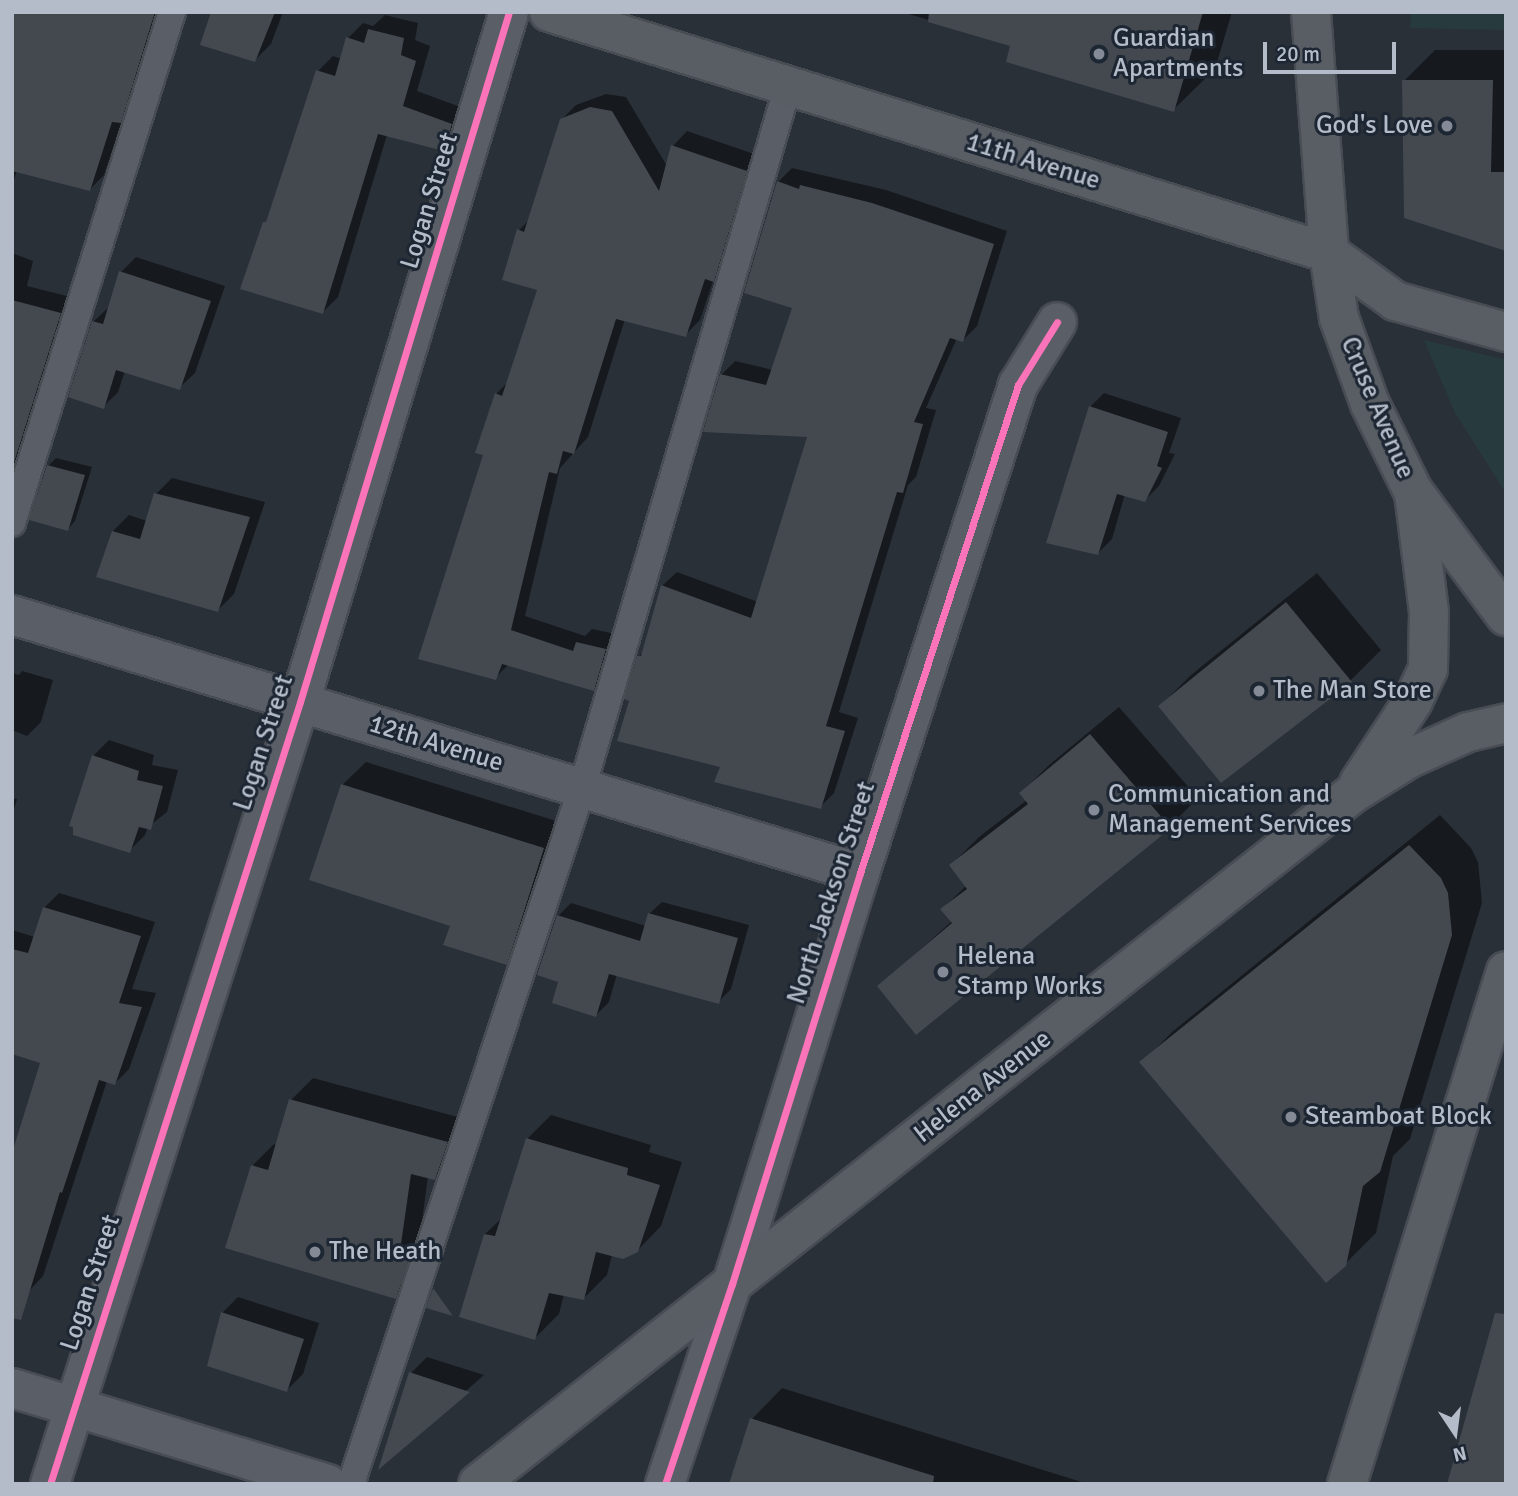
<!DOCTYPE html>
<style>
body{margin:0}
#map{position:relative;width:1518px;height:1496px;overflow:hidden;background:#2a3038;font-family:Signika,sans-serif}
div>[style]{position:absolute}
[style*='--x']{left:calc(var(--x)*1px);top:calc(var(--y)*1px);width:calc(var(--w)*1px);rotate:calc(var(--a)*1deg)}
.green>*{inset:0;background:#273a3e}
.shadow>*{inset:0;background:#0007}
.building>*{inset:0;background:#444950}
.roads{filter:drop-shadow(2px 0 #484c53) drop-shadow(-2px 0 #484c53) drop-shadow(0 2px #484c53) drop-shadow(0 -2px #484c53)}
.lane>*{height:26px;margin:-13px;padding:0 13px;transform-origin:13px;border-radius:13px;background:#5a5e66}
.street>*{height:38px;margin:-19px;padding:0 19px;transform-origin:19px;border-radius:19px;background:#5a5e66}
.secondary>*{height:38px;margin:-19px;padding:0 19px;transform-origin:19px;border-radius:19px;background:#595d64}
.cycleway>*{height:7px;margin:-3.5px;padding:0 3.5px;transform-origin:3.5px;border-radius:3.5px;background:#fb73b8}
.dots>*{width:19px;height:19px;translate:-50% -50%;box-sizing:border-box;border:4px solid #1d2633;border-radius:50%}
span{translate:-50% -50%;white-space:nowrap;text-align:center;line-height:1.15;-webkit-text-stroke:6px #1d2633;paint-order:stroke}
.poi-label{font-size:26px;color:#b4bcc9}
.left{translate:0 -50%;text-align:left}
.right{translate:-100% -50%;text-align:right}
.street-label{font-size:26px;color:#b4bcc9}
.frame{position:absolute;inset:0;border:14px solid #b4bcc9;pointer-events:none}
.north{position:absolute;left:1420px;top:1398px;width:70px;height:70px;-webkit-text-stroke:5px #1d2633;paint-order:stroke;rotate:167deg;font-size:19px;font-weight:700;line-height:28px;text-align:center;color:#b4bcc9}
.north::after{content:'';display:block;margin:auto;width:24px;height:32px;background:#b4bcc9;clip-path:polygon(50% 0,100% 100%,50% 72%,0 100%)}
.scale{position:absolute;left:1263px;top:42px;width:133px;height:32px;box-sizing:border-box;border:4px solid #b4bcc9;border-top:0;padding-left:9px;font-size:21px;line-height:24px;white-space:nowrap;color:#b4bcc9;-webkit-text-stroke:5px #1d2633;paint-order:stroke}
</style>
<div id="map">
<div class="green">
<div style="clip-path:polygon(1411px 12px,1506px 12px,1506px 30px,1410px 28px)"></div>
<div style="clip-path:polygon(1424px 340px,1506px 360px,1506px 493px,1455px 413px)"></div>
</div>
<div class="shadow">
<div style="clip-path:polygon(12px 12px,164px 12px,135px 107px,122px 120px,104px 175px,90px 189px,17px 170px,12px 186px)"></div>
<div style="clip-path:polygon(213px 12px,283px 12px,271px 44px,255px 60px)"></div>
<div style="clip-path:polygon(902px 12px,1232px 12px,1215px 69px,1173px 110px,1012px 45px)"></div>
<div style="clip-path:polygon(385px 15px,418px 23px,415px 40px,430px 46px,417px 91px,466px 109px,459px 134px,443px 149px,387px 135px,338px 297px,323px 312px,265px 223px,270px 218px,318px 71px,333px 56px,342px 59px,348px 38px,363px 23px,373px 26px)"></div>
<div style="clip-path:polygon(1435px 50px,1506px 50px,1506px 249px,1404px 81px)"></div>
<div style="clip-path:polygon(606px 94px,626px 97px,667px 166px,673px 146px,687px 131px,760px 156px,728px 266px,713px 281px,700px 320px,685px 335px,625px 319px,588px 437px,560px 468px,525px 616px,585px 636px,592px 629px,620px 635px,608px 674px,594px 689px,509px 664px,495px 678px,485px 454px,496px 394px,508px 382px,539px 289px,519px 230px,530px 219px,561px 120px,576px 105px)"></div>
<div style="clip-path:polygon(792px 168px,886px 190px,1007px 231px,977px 326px,963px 340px,957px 338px,926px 408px,936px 410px,916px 477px,908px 485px,839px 712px,858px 718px,834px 793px,820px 807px,722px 766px,631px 699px,639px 657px,644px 651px,663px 585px,677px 572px,758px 602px,809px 436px,721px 375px,735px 361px,773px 370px,795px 306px,778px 182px)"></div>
<div style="clip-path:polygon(12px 253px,33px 261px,27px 286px,75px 298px,12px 495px)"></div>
<div style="clip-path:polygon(136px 257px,225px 286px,195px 373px,179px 388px,125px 371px,118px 392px,103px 407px,93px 322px,109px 307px,121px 272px)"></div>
<div style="clip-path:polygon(1104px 393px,1181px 418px,1169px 453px,1175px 454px,1159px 486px,1145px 500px,1125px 494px,1112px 539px,1098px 553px,1090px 407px)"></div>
<div style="clip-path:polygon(56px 458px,92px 467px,75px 521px,68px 529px,48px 466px)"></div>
<div style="clip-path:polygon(172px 478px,265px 502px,234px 594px,218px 610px,113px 531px,129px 515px,147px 521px,156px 494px)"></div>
<div style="clip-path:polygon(1317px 573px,1381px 650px,1350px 681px,1160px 706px,1191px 675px)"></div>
<div style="clip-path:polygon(22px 671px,53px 680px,41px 722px,27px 736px,12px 730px,12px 673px,19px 675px)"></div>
<div style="clip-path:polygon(1119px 707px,1198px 798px,1170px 826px,879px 987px,952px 921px,942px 909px,966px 886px,951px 865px,979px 837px,1027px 800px,1021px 793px,1049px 765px)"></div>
<div style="clip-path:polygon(109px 740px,154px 755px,152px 765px,178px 770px,167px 812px,148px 827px,145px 835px,129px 851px,93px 756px)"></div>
<div style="clip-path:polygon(366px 762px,566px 824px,530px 939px,506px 963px,452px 925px,342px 785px)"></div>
<div style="clip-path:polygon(12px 798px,17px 799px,12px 816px)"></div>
<div style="clip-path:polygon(1440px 815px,1471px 848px,1478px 862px,1482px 903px,1410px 1139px,1393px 1156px,1376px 1233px,1345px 1264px,1142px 1063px,1172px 1032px)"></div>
<div style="clip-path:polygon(59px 893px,155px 922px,132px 989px,156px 993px,129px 1069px,115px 1083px,107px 1081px,43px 1276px,29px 1291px,42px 1061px,12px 1052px,12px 930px,35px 937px,44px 908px)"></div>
<div style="clip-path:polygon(662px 902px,749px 925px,731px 989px,718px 1002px,617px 974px,609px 1002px,596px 1015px,560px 981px,558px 916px,571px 903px,646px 926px,649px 914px)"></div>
<div style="clip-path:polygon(313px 1078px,469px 1120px,457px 1156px,435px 1178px,428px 1176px,422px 1221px,431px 1234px,417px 1275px,395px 1297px,252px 1166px,274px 1144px,277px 1145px,291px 1100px)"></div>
<div style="clip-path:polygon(551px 1115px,651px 1145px,649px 1152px,682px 1162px,661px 1226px,637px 1251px,612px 1255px,607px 1275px,583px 1299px,564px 1294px,559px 1314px,535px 1338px,485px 1234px,502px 1218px,527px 1139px)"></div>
<div style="clip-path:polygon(238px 1297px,319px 1323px,303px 1374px,287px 1390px,222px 1313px)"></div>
<div style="clip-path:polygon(427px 1357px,484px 1375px,382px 1465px,411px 1373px)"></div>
<div style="clip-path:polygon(782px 1388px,1088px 1484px,731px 1484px,752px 1419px)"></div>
</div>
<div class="building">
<div style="clip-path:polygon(12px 12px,155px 12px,121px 123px,112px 122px,90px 191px,12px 171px)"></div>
<div style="clip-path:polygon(211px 12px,275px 12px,255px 62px,200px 45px)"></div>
<div style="clip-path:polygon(929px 12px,1203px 12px,1174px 112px,1006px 62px,1010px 46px,928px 22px)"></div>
<div style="clip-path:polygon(368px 29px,404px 38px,401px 55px,416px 61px,403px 106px,452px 124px,444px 151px,378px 134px,323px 314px,240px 289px,263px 222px,266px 222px,316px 70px,335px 76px,346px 37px,364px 43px)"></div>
<div style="clip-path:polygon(1402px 80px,1493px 80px,1491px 172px,1506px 172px,1506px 251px,1404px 218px)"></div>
<div style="clip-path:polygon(590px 107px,612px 111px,659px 191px,671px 145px,747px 171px,714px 282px,705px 279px,686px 337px,616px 319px,574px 454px,563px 451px,557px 474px,549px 472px,511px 630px,573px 651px,576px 642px,606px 649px,594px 691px,502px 664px,496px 680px,418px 659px,483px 455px,475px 453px,495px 393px,502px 396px,537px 290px,502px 280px,517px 229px,524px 232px,560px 119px)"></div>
<div style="clip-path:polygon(777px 181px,799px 189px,800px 185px,872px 203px,994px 244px,963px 342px,950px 338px,914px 422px,923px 424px,903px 493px,897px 492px,826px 726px,845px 731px,821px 809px,714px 782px,720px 767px,617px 741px,629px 701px,624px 699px,637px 656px,641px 656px,661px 585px,751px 618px,807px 437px,703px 432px,720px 374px,766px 385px,792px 308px,744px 293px)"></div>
<div style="clip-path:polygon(119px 271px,211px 301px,180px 390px,116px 370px,104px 409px,68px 397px,92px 321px,103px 324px)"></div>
<div style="clip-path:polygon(12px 300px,61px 313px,12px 469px)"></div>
<div style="clip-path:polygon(1089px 406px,1168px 432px,1157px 466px,1162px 468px,1145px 502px,1117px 494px,1098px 555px,1046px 543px)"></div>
<div style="clip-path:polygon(47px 465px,85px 475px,68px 531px,29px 520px)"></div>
<div style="clip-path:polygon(154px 493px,250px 517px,218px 612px,96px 577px,112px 531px,140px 539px)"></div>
<div style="clip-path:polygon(1286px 602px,1352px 682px,1221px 783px,1158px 706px)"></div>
<div style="clip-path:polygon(1090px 734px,1171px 828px,916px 1035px,877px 986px,952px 923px,940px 909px,967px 889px,949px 865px,1028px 804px,1019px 793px)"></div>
<div style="clip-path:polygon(92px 755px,139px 771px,137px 780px,163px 786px,151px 830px,139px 827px,130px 853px,73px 835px,73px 827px,69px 826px)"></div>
<div style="clip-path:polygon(341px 784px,544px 848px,507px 965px,443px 945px,450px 926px,309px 880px)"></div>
<div style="clip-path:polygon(1409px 845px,1441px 878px,1448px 893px,1452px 935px,1380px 1172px,1363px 1186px,1346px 1266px,1326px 1283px,1139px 1062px)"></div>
<div style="clip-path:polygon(43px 907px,141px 936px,119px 1003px,142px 1007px,115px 1085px,99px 1080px,62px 1193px,60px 1192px,21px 1320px,12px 1318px,12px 1153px,40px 1063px,12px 1054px,12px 949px,28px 953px)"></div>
<div style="clip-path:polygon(648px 913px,738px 938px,719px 1004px,609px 974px,596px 1017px,552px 1003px,558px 982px,537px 975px,557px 915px,640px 941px)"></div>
<div style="clip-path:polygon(289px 1099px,448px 1142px,435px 1180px,411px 1174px,401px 1244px,410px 1257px,396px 1299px,225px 1248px,251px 1165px,268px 1170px)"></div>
<div style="clip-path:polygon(526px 1138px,628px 1168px,627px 1175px,660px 1185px,638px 1252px,623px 1259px,596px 1252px,584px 1300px,549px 1293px,535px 1340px,459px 1317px,484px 1234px,495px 1236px)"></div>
<div style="clip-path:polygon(433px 1288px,453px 1316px,426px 1308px)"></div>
<div style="clip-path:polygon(221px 1312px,304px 1339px,287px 1392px,207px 1366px)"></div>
<div style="clip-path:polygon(1495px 1313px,1506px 1314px,1506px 1484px,1447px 1484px)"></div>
<div style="clip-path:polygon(409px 1372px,470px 1392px,378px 1470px)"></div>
<div style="clip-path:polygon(750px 1418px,934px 1476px,933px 1484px,729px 1484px)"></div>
</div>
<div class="roads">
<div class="lane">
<div style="--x:12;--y:523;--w:535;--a:-72.61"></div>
<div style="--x:351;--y:1484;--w:733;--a:-71.64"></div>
<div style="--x:582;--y:788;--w:732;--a:-73.65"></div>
</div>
<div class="street">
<div style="--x:12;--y:615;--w:886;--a:16.92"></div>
<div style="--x:12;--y:1388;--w:330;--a:16.9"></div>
<div style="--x:50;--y:1484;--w:821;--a:-72.27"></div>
<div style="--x:300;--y:702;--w:721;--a:-73.15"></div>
<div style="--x:665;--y:1484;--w:211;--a:-71.5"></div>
<div style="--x:732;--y:1284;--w:430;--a:-72.7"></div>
<div style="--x:860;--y:873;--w:513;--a:-72.06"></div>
<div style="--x:1018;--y:385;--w:74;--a:-58.2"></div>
</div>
<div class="secondary">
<div style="--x:549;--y:12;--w:816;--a:17.17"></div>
<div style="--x:1329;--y:253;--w:82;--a:36"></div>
<div style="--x:1395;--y:301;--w:115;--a:15.6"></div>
<div style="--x:1311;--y:12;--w:242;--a:85.7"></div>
<div style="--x:1329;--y:253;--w:66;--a:81.3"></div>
<div style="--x:1339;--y:318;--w:91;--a:70.2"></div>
<div style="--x:1370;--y:404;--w:97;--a:63.7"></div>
<div style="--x:1413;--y:491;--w:156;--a:53.4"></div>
<div style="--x:1359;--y:783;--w:98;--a:-56.6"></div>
<div style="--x:1413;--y:701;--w:35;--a:-65"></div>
<div style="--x:1428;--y:669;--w:57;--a:-89"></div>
<div style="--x:1429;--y:612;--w:120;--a:-97.2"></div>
<div style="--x:478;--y:1484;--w:1114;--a:-38.29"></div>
<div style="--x:1352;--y:794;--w:66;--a:-32"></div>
<div style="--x:1408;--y:759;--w:66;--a:-24.2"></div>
<div style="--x:1468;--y:732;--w:39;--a:-13"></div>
<div style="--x:1347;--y:1484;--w:537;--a:-72.78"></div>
</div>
</div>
<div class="cycleway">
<div style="--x:50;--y:1484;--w:821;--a:-72.27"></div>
<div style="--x:300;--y:702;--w:721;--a:-73.15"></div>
<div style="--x:665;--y:1484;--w:211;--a:-71.5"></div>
<div style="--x:732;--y:1284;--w:430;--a:-72.7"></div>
<div style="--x:860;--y:873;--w:513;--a:-72.06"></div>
<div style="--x:1018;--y:385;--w:74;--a:-58.2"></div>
</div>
<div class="dots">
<div style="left:1099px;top:54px;background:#848b96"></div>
<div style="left:1447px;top:126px;background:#848b96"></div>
<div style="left:1259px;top:691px;background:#848b96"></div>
<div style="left:1094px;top:810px;background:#848b96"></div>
<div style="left:943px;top:972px;background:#848b96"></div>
<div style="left:1291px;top:1117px;background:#848b96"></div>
<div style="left:315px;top:1252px;background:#848b96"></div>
</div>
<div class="poi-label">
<span class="left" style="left:1113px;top:54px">Guardian<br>Apartments</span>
<span class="right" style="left:1433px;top:126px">God's Love</span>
<span class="left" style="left:1273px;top:691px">The Man Store</span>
<span class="left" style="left:1108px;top:810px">Communication and<br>Management Services</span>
<span class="left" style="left:957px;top:972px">Helena<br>Stamp Works</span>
<span class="left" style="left:1305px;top:1117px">Steamboat Block</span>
<span class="left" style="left:329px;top:1252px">The Heath</span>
</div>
<div class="street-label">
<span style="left:1033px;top:162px;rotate:17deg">11th Avenue</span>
<span style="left:430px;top:201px;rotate:-73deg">Logan Street</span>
<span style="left:1377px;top:408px;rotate:67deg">Cruse Avenue</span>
<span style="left:264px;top:743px;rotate:-72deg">Logan Street</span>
<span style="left:436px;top:744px;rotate:17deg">12th Avenue</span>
<span style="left:832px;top:893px;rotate:-72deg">North Jackson Street</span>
<span style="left:983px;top:1087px;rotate:-38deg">Helena Avenue</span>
<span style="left:91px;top:1283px;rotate:-72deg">Logan Street</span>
</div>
<div class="frame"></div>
<div class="north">N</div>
<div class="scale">20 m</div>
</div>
